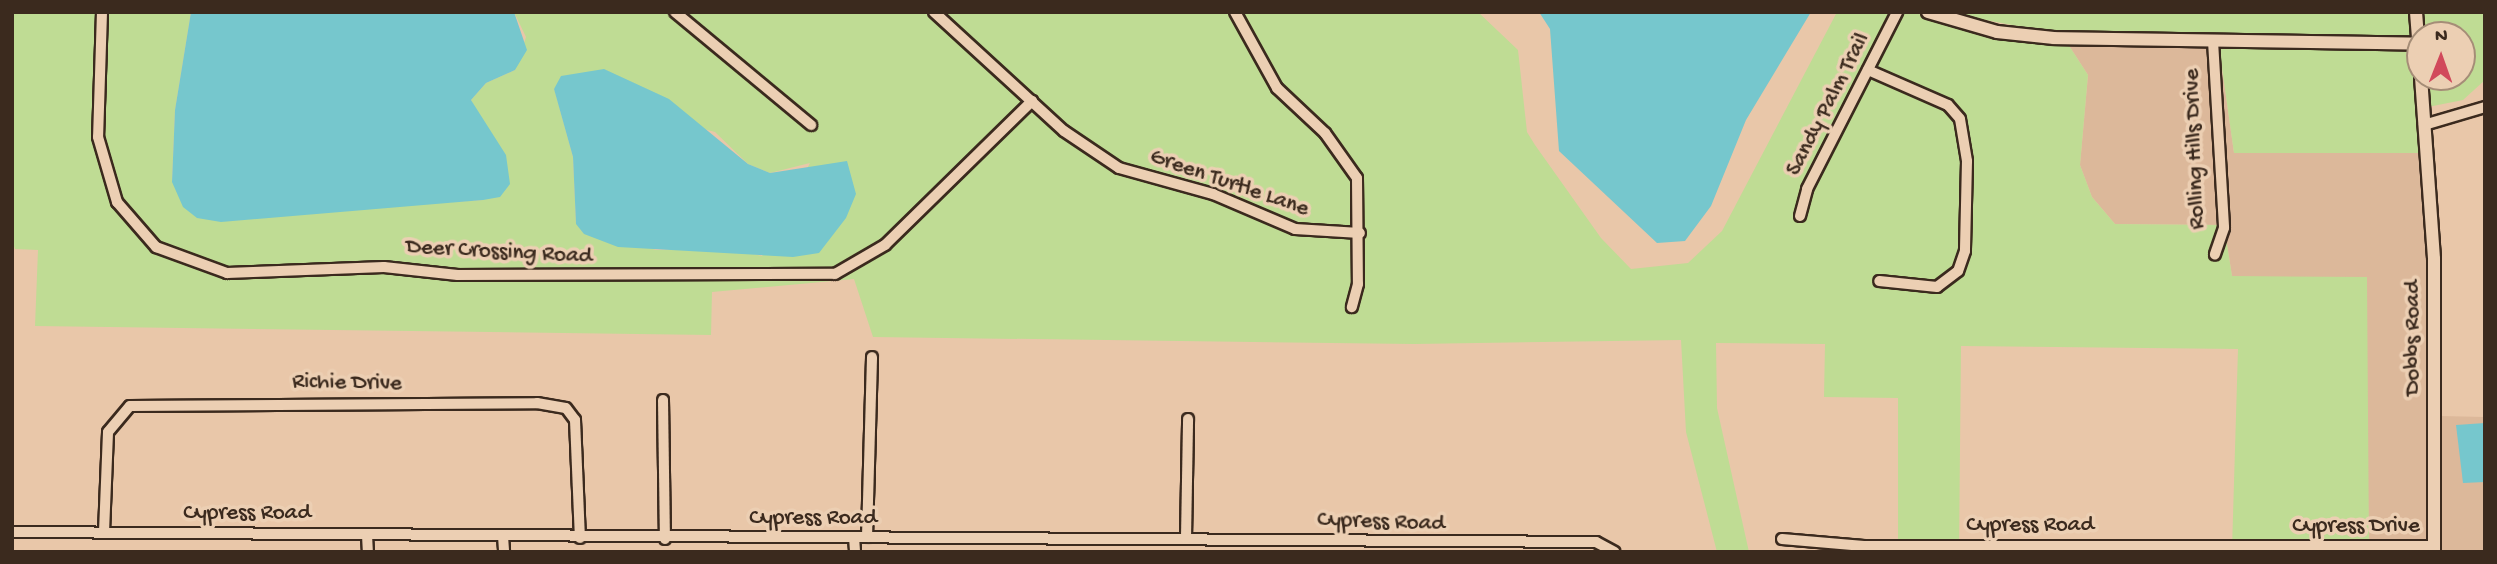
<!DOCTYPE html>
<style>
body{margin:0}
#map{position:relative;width:2497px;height:564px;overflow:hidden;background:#e9c7a9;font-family:"Gochi Hand",sans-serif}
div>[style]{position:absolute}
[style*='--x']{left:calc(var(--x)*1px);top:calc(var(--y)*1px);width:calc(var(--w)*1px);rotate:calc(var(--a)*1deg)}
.built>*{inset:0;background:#dcb89a}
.green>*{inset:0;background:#bfdc94}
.water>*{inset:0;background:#76c7cd}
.roads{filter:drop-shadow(2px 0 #3b2a1e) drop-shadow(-2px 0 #3b2a1e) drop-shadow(0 2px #3b2a1e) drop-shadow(0 -2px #3b2a1e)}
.minor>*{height:10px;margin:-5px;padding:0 5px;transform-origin:5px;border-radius:5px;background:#eccfb3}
.tertiary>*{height:12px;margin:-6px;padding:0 6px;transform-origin:6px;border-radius:6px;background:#eccfb3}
span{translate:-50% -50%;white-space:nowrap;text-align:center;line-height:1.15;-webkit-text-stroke:7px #eccfb3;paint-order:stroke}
.street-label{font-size:23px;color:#3b2a1e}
.frame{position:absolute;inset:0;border:14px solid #3b2a1e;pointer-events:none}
.north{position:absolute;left:2406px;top:21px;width:70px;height:70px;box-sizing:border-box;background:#eccfb3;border:2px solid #a58d77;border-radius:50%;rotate:1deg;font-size:19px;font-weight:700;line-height:28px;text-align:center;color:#3b2a1e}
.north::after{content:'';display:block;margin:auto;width:24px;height:32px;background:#d1495b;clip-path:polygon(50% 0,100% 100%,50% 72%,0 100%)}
</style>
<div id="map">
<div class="built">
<div style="clip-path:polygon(2068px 44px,2219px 47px,2234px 153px,2422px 153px,2429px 260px,2429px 550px,2369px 550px,2367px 442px,2232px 276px,2224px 225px,2115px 224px,2092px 197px,2080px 165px,2088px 75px)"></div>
<div style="clip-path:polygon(2440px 416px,2485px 417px,2485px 552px,2438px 552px)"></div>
</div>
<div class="green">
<div style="clip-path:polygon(evenodd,12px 12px,191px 12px,175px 110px,172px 182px,377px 207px,483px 200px,488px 132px,471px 100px,486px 83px,515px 70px,526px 37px,514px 12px,1478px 12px,1518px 50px,1527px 132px,1535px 145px,1601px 238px,1631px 269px,1688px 263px,1722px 231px,1837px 12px,1912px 12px,1996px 37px,2068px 44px,2088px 75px,2080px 165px,2092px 197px,2115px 224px,2224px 225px,2232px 276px,2367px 277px,2369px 550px,2232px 549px,2238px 349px,1961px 346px,1959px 552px,1823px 552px,1823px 546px,1898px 546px,1898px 398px,1824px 397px,1825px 344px,1716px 343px,1717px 408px,1749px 552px,1717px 552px,1686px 432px,1681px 340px,1414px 344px,873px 337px,854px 279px,712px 292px,711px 335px,35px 326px,38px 250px,15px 249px,12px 240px,12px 12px,554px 88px,715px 132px,748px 164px,770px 173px,810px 163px,762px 256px,733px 249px,656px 250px,576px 224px,573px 157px,554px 88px)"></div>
<div style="clip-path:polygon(1944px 12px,2412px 12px,2414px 38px,2054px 33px)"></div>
<div style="clip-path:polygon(2421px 12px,2485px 12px,2485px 80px,2463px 100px,2428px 107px,2426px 77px,2462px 77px,2462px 35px,2423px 35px)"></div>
<div style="clip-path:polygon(2219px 47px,2414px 49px,2422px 153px,2234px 153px)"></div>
</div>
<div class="water">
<div style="clip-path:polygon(191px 12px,514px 12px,527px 50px,515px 70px,486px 83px,471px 100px,506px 155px,510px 184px,500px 197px,483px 200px,221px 222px,197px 218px,183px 207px,172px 182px,175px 110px)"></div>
<div style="clip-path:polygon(1539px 12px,1811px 12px,1746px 120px,1711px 206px,1685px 241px,1657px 243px,1559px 151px,1550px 29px)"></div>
<div style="clip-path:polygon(604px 69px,669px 99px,748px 164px,770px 173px,847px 161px,856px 194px,846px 218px,819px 253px,793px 257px,618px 247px,584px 234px,576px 224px,573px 157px,554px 89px,561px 76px)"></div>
<div style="clip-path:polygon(2485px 423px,2485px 482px,2463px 483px,2456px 425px)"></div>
</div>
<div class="roads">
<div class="minor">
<div style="--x:102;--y:12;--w:125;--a:91.8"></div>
<div style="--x:98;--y:137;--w:68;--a:73.7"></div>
<div style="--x:117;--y:202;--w:60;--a:49.1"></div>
<div style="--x:156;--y:247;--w:76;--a:20.1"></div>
<div style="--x:227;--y:273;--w:157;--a:-2.2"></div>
<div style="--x:384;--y:267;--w:74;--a:6.2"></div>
<div style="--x:458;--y:275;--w:377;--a:-0.2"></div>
<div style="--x:835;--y:274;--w:58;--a:-30.1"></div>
<div style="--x:885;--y:245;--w:206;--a:-44.4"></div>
<div style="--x:675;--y:12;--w:177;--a:39.7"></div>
<div style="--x:934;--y:12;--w:176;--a:42.5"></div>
<div style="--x:1064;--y:131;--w:66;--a:33.9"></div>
<div style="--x:1119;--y:168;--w:98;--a:15.5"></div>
<div style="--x:1213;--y:194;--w:89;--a:23.1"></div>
<div style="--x:1295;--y:229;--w:65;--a:3.5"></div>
<div style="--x:1235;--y:12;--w:87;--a:61.1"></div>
<div style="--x:1277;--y:88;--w:66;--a:43.2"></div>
<div style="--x:1325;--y:133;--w:55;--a:54.6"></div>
<div style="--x:1357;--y:178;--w:106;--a:89.5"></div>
<div style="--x:1358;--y:284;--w:24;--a:105"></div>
<div style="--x:2213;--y:41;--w:187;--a:86.6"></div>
<div style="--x:2224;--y:228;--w:28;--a:109"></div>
<div style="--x:1868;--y:70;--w:87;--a:23.6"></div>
<div style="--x:1948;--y:105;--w:18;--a:49"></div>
<div style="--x:1960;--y:119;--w:43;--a:80.5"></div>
<div style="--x:1967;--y:161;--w:90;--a:91.3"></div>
<div style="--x:1965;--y:251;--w:21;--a:109"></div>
<div style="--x:1958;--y:271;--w:26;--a:143"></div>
<div style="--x:1937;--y:287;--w:58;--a:-174.1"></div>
<div style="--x:2424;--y:125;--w:64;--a:-16.4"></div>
<div style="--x:1800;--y:216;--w:28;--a:-75"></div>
<div style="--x:1807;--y:189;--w:199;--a:-63"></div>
<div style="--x:663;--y:400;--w:139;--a:89.2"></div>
<div style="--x:12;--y:532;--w:1584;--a:0.36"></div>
<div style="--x:1596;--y:542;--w:21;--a:28"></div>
<div style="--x:104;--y:532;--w:100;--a:-87.7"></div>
<div style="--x:108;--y:432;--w:34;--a:-50"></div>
<div style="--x:130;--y:406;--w:407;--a:-0.4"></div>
<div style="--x:537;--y:403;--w:29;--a:10"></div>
<div style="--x:566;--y:408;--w:15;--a:53"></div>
<div style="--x:575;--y:420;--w:118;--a:87.6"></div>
<div style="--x:367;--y:535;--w:17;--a:87"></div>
<div style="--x:503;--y:536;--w:16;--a:86"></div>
<div style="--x:854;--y:537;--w:15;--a:86"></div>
<div style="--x:867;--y:537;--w:180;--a:-88.4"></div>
<div style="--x:1186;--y:538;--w:119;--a:-89"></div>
<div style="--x:1782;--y:539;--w:82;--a:4.9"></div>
<div style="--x:1864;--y:546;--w:570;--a:0"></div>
</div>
<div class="tertiary">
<div style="--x:1928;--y:12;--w:72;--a:16.2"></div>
<div style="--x:1997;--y:32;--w:57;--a:6"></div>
<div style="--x:2054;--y:38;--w:365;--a:0.9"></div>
<div style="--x:2416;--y:12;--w:52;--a:85.6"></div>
<div style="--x:2421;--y:77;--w:182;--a:85.9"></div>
<div style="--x:2434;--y:259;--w:293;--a:90"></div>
</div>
</div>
<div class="street-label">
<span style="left:1829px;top:105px;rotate:-63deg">Sandy Palm Trail</span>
<span style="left:2196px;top:149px;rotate:-92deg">Rolling Hills Drive</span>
<span style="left:1229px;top:184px;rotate:19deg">Green Turtle Lane</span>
<span style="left:499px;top:253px;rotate:3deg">Deer Crossing Road</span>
<span style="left:2414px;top:338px;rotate:-90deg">Dobbs Road</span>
<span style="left:347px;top:384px;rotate:1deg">Richie Drive</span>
<span style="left:247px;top:514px">Cypress Road</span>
<span style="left:813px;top:519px">Cypress Road</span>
<span style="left:1381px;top:523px;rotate:2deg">Cypress Road</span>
<span style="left:2030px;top:526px">Cypress Road</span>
<span style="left:2356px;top:527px">Cypress Drive</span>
</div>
<div class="frame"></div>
<div class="north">N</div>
</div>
